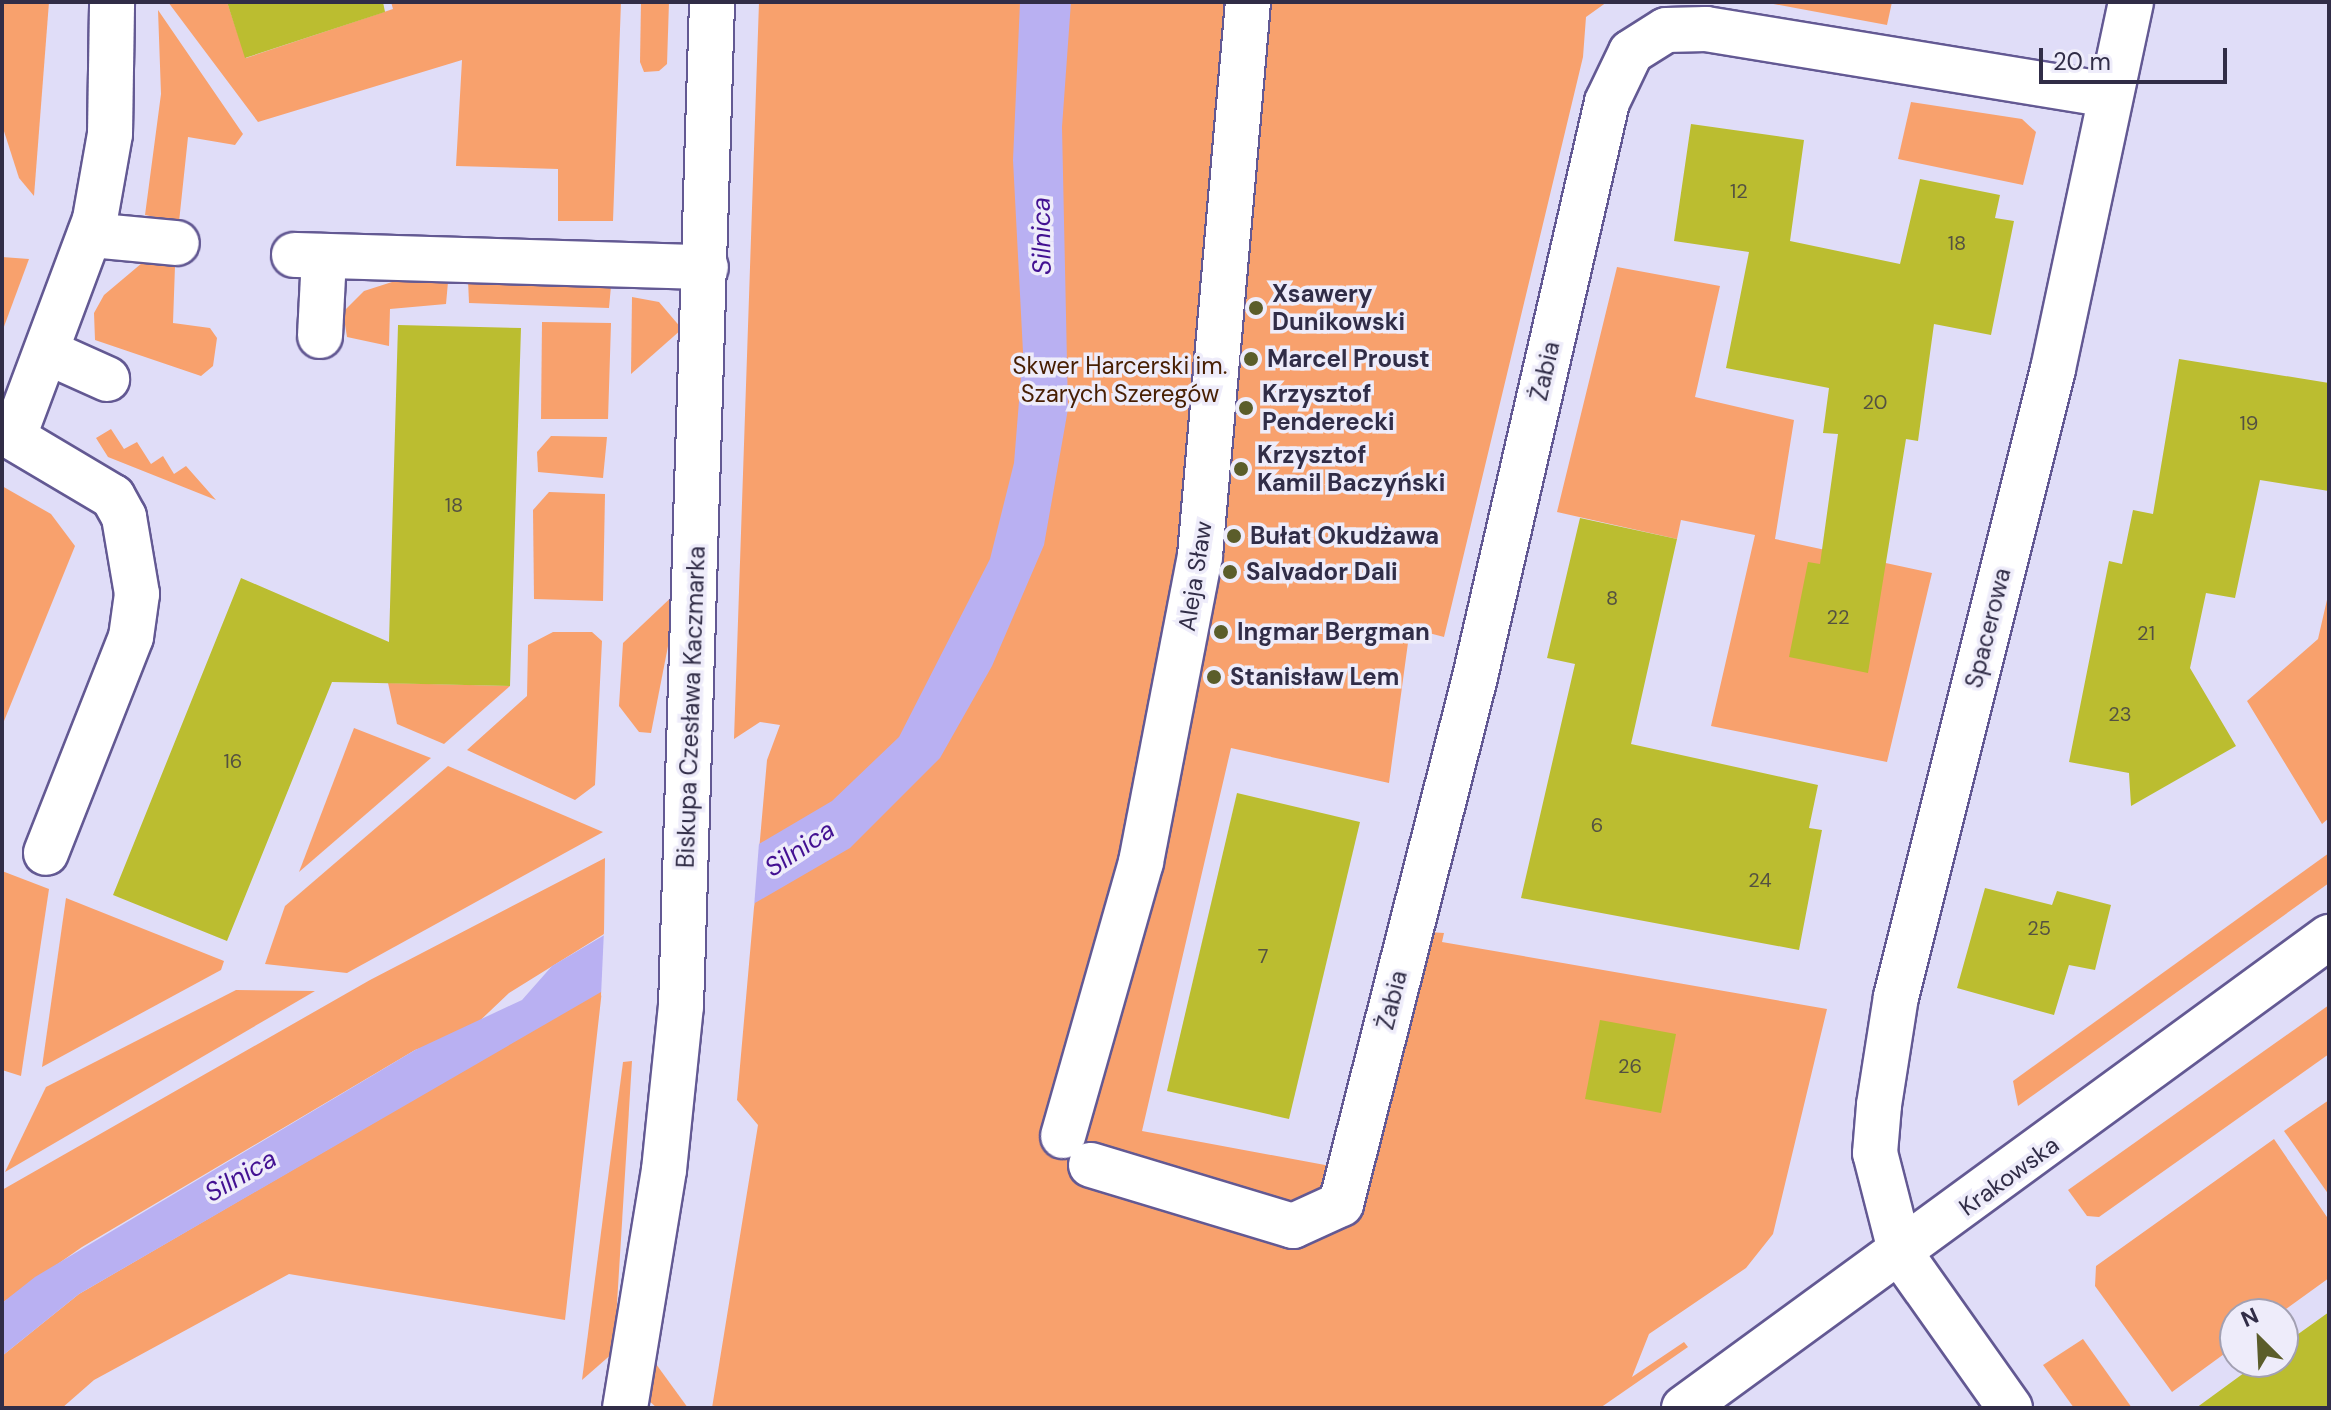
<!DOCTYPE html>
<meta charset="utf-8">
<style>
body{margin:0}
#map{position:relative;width:2331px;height:1410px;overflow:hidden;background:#e0ddf8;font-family:"DM Sans",sans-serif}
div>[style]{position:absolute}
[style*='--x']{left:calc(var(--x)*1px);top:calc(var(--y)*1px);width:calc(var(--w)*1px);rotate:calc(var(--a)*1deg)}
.green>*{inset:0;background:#f8a16d}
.water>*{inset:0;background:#b9b0f2}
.pier>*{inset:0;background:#e0ddf8}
.building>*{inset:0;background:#bbbd30}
.roads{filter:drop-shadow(2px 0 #635993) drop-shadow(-2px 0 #635993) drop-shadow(0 2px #635993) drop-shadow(0 -2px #635993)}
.minor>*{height:44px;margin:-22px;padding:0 22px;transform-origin:22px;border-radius:22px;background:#fff}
.dots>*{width:22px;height:22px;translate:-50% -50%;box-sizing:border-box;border:4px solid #eeecfa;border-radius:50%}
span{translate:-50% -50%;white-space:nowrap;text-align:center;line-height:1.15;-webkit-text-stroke:7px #eeecfa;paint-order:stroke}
.number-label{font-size:20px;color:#545141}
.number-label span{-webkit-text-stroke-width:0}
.poi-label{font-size:24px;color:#312d47;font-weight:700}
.left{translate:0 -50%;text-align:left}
.park-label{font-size:24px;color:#471e02}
.street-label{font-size:24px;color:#312d47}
.water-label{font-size:26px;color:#431192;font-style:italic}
.frame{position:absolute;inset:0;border:4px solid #312d47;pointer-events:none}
.north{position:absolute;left:2219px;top:1298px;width:80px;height:80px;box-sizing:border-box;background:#eeecfa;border:2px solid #a2a0b2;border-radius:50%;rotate:336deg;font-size:22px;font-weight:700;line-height:32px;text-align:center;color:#312d47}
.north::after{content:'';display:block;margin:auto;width:28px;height:36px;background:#5b5d2a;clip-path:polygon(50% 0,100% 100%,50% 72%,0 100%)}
.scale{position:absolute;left:2039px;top:48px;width:188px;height:36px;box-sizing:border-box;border:4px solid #312d47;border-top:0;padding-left:10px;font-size:24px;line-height:28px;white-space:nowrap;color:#312d47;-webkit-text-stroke:6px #eeecfa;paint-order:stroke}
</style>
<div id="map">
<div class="green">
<div style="clip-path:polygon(2px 2px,49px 2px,34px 196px,19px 178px,2px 125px)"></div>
<div style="clip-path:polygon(168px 2px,227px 2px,246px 58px,393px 9px,391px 2px,621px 2px,613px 221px,558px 221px,558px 169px,456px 166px,462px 60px,258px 122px)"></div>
<div style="clip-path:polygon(641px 2px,669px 2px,667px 64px,659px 71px,644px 72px,640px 62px)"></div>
<div style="clip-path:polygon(759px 2px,1607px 2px,1586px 17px,1583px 57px,1444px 637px,1410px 628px,1389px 783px,1231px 748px,1142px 1131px,1368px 1173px,1429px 932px,1444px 933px,1442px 942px,1827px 1009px,1773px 1234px,1746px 1268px,1649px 1334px,1632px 1377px,1684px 1342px,1688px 1347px,1600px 1408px,712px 1408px,758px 1125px,737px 1100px,767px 760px,780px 725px,760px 722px,734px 739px)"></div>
<div style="clip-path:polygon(1763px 2px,1892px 2px,1887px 25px)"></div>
<div style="clip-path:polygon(158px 10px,243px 134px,235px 145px,188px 137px,179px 222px,145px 215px,161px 94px)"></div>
<div style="clip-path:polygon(1911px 102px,2022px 119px,2036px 132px,2023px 185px,1898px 159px)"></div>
<div style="clip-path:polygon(2px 257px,29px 259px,2px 332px)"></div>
<div style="clip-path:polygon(142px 263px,175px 266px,173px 323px,210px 328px,217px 338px,213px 366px,201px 376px,95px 340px,94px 313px,104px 295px)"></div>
<div style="clip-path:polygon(1617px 267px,1720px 286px,1695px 397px,1794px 420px,1775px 539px,1932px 573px,1887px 762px,1711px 726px,1755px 535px,1681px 520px,1677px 539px,1557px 512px)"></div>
<div style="clip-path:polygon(468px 280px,611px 286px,609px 308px,469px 303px)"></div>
<div style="clip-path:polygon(448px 282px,446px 304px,390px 309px,389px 346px,347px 337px,343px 312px,364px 291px,392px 282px)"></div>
<div style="clip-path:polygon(632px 297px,659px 302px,682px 329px,631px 374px)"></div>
<div style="clip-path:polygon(542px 322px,611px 323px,608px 419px,541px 419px)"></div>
<div style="clip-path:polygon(111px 429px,124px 449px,137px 442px,151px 464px,163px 456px,174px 474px,186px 466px,216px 500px,108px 457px,96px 438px)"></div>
<div style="clip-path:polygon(551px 436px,607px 437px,603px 478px,538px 472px,537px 452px)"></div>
<div style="clip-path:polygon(2px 486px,51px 514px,75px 546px,2px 726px)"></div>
<div style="clip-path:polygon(549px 492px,605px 494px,603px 601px,534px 599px,533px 510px)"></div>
<div style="clip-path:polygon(679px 590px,651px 733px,639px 732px,619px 706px,623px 643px)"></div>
<div style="clip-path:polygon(2329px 591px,2329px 818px,2322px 824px,2247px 701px,2318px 639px)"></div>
<div style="clip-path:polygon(553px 632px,592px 632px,602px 641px,595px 785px,575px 800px,467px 750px,527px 696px,528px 645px)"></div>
<div style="clip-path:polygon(388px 683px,510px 686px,444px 744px,397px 724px)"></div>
<div style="clip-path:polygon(354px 728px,431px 758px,299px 872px)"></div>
<div style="clip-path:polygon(448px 766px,603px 832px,347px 973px,265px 964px,285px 906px)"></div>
<div style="clip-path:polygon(2329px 853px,2329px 883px,2018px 1106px,2013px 1081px)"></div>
<div style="clip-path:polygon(605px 858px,604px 934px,509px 993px,469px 1031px,415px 1050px,82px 1247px,2px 1303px,2px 1190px,370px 980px)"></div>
<div style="clip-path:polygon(2px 871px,49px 889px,21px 1076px,2px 1070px)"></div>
<div style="clip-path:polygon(66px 898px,224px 961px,221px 970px,42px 1067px)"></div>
<div style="clip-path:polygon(236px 990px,315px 991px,5px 1172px,46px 1087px)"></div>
<div style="clip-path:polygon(602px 990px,565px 1320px,289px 1274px,94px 1380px,62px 1408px,2px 1408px,2px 1356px,79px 1294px)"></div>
<div style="clip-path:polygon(2329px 1005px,2329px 1054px,2099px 1217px,2087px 1216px,2068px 1190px)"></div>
<div style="clip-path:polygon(632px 1061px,614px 1352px,582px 1380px,623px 1062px)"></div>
<div style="clip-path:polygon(2329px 1100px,2329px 1195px,2284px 1131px)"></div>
<div style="clip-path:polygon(2274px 1139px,2329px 1220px,2329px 1278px,2279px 1314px,2235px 1314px,2235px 1346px,2172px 1392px,2095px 1286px,2096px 1266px)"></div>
<div style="clip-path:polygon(2083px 1339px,2132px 1408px,2074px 1408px,2043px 1365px)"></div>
<div style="clip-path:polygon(656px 1364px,688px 1408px,657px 1408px,648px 1400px)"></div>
</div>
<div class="water">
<div style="clip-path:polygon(1020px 2px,1071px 2px,1062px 127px,1068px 409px,1044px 545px,992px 666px,940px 758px,850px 848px,79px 1294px,2px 1356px,2px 1303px,35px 1277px,415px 1050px,522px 1000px,552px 966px,832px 801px,899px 737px,990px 559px,1014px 463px,1023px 352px,1013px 160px)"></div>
</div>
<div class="pier">
<div style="clip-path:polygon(759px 843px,754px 907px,601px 996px,604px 930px)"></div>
</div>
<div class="building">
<div style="clip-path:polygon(227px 2px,383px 2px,385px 12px,245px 58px)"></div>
<div style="clip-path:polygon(1691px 124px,1804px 140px,1790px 241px,1900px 264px,1920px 179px,2000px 195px,1995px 218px,2014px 221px,1991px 335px,1934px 324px,1918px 441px,1906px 439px,1868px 673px,1789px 657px,1808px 562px,1820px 564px,1838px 434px,1823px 433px,1829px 388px,1726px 368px,1749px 252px,1674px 241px)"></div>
<div style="clip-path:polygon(398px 325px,521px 328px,510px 686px,332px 682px,227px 941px,113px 895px,241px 578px,389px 642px)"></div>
<div style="clip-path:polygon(2179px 359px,2329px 383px,2329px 491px,2260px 480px,2235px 598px,2206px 593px,2190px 668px,2236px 746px,2131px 806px,2129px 773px,2069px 762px,2109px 561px,2122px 564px,2133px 510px,2153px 514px)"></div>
<div style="clip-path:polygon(1580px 518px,1677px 539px,1631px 744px,1818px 785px,1809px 828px,1822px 830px,1799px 950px,1521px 898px,1575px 664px,1547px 658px)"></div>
<div style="clip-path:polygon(1237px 793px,1360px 822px,1289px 1119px,1167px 1091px)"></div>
<div style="clip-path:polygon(1985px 888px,2052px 905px,2057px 891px,2111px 905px,2095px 970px,2069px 965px,2054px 1015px,1957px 988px)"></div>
<div style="clip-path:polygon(1600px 1020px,1676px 1034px,1661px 1113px,1585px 1099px)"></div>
<div style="clip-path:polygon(2329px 1312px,2329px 1408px,2196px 1408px,2259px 1362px,2283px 1362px,2283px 1345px)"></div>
</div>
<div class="roads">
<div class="minor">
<div style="--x:90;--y:235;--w:87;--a:5.3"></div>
<div style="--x:294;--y:255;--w:412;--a:1.7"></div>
<div style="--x:320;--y:336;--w:80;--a:-87.1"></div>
<div style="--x:47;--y:352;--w:66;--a:24.2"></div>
<div style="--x:2;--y:431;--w:129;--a:30.7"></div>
<div style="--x:113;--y:497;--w:23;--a:61"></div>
<div style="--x:124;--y:517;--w:78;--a:80.4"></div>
<div style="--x:137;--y:594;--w:43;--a:97.9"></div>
<div style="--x:131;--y:637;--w:232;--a:111.5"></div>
<div style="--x:14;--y:436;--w:232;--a:-69.5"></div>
<div style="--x:95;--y:219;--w:86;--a:-80"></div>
<div style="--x:110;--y:134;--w:132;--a:-89.1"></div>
<div style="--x:1063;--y:1136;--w:285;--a:-74.1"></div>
<div style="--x:1141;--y:862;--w:312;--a:-79.1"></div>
<div style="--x:1200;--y:556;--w:556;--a:-85.05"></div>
<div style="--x:1091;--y:1165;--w:211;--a:16.8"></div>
<div style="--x:1293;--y:1226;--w:53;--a:-24.6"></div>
<div style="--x:1341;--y:1204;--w:544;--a:-75.73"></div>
<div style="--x:1475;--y:677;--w:590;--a:-77.07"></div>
<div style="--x:1607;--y:102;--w:55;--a:-64.4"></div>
<div style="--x:1631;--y:52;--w:41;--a:-32.2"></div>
<div style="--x:1666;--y:30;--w:40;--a:-1.4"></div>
<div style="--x:1706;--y:29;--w:409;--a:9.3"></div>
<div style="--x:625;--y:1408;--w:241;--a:-80.7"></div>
<div style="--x:664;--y:1170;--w:165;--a:-84.1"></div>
<div style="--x:681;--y:1006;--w:1004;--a:-88.23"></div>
<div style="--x:1684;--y:1408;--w:799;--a:-36.14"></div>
<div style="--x:2010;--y:1408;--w:189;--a:-125.3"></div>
<div style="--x:1901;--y:1254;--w:104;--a:-104.4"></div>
<div style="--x:1875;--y:1153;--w:48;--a:-85.2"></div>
<div style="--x:1879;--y:1105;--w:109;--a:-81.1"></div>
<div style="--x:1896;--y:997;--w:647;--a:-75.96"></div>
<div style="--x:2053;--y:369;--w:375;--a:-78"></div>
</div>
</div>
<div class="dots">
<div style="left:1256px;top:308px;background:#5b5d2a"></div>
<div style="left:1251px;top:359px;background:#5b5d2a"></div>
<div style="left:1246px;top:408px;background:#5b5d2a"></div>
<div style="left:1241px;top:469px;background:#5b5d2a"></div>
<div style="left:1234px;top:536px;background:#5b5d2a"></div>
<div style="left:1230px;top:572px;background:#5b5d2a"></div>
<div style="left:1221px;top:632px;background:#5b5d2a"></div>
<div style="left:1214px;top:677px;background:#5b5d2a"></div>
</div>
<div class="number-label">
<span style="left:1739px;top:191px">12</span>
<span style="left:1957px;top:243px">18</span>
<span style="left:1875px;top:402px">20</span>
<span style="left:2249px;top:423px">19</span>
<span style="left:454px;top:505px">18</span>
<span style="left:1612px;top:598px">8</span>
<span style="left:1838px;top:617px">22</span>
<span style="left:2146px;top:633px">21</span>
<span style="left:2120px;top:714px">23</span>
<span style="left:233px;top:761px">16</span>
<span style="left:1597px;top:825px">6</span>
<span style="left:1760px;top:880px">24</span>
<span style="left:2039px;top:928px">25</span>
<span style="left:1263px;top:956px">7</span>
<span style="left:1630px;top:1066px">26</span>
</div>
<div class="poi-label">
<span class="left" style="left:1272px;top:308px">Xsawery<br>Dunikowski</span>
<span class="left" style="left:1267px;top:359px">Marcel Proust</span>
<span class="left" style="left:1262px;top:408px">Krzysztof<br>Penderecki</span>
<span class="left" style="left:1257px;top:469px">Krzysztof<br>Kamil Baczyński</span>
<span class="left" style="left:1250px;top:536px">Bułat Okudżawa</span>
<span class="left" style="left:1246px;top:572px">Salvador Dali</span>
<span class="left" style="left:1237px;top:632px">Ingmar Bergman</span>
<span class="left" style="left:1230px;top:677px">Stanisław Lem</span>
</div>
<div class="park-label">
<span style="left:1120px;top:380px">Skwer Harcerski im.<br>Szarych Szeregów</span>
</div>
<div class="street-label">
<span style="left:1545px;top:371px;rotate:-77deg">Żabia</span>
<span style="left:1195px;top:576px;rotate:-81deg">Aleja Sław</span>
<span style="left:1988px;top:628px;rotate:-76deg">Spacerowa</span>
<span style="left:691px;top:707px;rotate:-88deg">Biskupa Czesława Kaczmarka</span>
<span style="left:1392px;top:1000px;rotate:-76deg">Żabia</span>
<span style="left:2009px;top:1176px;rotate:-36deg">Krakowska</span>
</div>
<div class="water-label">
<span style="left:1042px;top:236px;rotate:-91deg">Silnica</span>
<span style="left:800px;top:849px;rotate:-34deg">Silnica</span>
<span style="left:241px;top:1176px;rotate:-30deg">Silnica</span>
</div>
<div class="frame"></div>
<div class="north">N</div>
<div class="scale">20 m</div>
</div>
